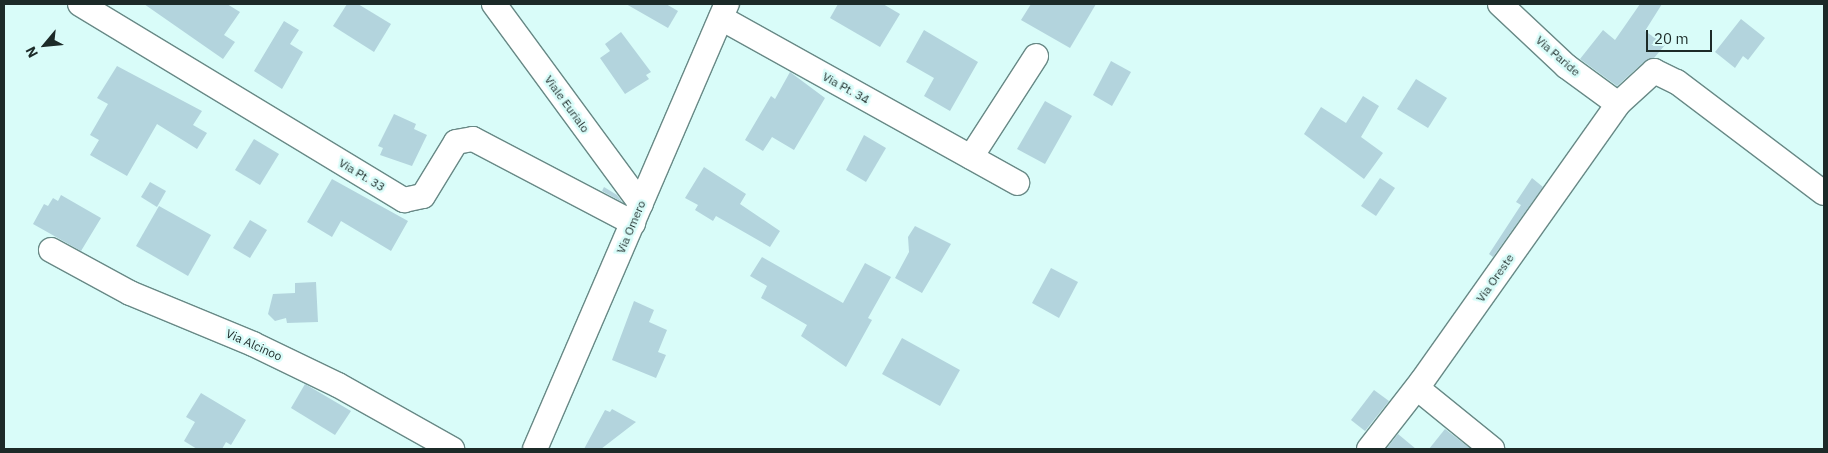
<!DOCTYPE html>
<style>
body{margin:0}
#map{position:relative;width:1828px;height:453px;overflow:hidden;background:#d9fcf9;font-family:"IBM Plex Sans",sans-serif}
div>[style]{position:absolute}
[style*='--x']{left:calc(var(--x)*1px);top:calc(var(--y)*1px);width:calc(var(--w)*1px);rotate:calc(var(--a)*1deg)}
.building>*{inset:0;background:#b3d4dd}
.roads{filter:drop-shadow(1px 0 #688986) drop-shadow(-1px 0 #688986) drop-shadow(0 1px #688986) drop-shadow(0 -1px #688986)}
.minor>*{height:24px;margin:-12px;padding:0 12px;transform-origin:12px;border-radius:12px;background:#fff}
span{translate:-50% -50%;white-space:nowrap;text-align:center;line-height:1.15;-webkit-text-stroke:5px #d9fcf9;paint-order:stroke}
.street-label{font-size:12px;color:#1c2a28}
.frame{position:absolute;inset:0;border:5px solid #1c2a28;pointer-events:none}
.north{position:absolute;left:20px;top:20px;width:50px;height:50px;-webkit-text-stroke:4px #d9fcf9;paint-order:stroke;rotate:242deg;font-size:14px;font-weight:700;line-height:20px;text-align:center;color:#1c2a28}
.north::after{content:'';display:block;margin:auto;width:18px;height:22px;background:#1c2a28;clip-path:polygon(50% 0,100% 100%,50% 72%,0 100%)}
.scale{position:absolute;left:1646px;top:30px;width:66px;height:22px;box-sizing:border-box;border:2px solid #1c2a28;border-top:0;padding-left:6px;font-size:15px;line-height:18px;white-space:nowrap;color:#1c2a28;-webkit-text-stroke:4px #d9fcf9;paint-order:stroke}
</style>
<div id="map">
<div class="building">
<div style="clip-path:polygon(144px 4px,227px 4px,240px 12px,224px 35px,235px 42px,223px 59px)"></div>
<div style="clip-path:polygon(347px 4px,358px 4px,391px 24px,374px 52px,333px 26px)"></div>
<div style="clip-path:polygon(626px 4px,666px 4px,678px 11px,668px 28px)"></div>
<div style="clip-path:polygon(838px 4px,883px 4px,900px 14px,880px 47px,830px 18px)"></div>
<div style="clip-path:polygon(1031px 4px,1096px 4px,1070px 48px,1021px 20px)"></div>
<div style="clip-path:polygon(1640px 4px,1662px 4px,1645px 31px,1665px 45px,1654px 58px,1645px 61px,1617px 86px,1580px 59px,1603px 30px,1615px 40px)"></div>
<div style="clip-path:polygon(1741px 19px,1765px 38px,1748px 60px,1743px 56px,1735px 68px,1715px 52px)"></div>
<div style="clip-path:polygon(284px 21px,299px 30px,290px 44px,303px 52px,282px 89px,254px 71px)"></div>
<div style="clip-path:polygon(924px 30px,978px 62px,950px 111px,924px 96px,934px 78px,906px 62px)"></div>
<div style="clip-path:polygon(621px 32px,651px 72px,646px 75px,649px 79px,625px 94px,600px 58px,610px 51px,605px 44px)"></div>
<div style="clip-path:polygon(1111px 61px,1131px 72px,1112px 106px,1093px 95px)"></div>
<div style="clip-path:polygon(117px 66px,202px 111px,193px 125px,207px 133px,197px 149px,157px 124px,127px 176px,90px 155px,99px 140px,90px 135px,108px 104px,97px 98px)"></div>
<div style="clip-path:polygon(790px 72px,825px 98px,794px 150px,772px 137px,763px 151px,745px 140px,771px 96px,775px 99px)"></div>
<div style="clip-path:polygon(1416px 79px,1447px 98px,1428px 128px,1397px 109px)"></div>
<div style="clip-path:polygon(1363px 96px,1379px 106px,1361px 137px,1383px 153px,1364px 179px,1304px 134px,1321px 107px,1346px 123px)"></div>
<div style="clip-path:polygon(1045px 101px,1072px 116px,1045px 164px,1017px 149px)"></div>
<div style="clip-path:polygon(394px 114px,416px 124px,414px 129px,427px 135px,412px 166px,380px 155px,383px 148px,378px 146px)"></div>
<div style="clip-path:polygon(864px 135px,886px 148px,866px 182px,846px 170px)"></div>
<div style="clip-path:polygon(254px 139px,279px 154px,260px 185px,235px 170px)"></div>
<div style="clip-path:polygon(704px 167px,746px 194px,740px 204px,780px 231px,770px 247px,716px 216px,713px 221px,695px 210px,698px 205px,685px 198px)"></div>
<div style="clip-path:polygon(1380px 178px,1395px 188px,1376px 216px,1361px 206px)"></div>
<div style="clip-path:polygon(1532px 178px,1543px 187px,1493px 257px,1489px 254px,1521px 205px,1516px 202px)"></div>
<div style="clip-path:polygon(332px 179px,408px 221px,391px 251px,341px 221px,332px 237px,307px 222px)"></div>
<div style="clip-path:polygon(150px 182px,166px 191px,157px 207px,141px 197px)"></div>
<div style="clip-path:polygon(604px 187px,617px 195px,622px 202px,602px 191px)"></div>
<div style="clip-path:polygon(61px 195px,101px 218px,81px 251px,33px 224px,44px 204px,48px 206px,53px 198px,58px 201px)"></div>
<div style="clip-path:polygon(159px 206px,211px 235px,188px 276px,136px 246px)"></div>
<div style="clip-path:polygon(250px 220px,267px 230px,250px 258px,233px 248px)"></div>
<div style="clip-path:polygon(915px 226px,951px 244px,922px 293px,895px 278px,909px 252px,908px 237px)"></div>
<div style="clip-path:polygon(762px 257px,843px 303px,865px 263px,891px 277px,868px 318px,872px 320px,846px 367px,801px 336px,807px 325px,761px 298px,767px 286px,750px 276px)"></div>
<div style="clip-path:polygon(1051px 268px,1078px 282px,1059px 318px,1032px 303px)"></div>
<div style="clip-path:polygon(316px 282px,318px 322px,287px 323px,286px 318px,275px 321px,268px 314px,273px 294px,295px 293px,295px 283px)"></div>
<div style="clip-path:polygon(634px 301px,654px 310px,649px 322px,667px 330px,658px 352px,666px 355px,656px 378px,612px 360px)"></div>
<div style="clip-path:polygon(902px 338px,960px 370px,940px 406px,882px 374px)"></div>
<div style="clip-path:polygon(305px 384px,351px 411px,335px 435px,291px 408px)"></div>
<div style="clip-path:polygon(1374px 390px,1389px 401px,1365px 431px,1351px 420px)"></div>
<div style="clip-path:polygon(201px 393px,246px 420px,231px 445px,226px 442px,222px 449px,197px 449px,184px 441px,195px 422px,186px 417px)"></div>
<div style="clip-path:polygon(612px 409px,636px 422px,601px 449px,584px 449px,605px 410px,610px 412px)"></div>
<div style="clip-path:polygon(1445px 429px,1471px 449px,1429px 449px)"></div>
<div style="clip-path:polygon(1398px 434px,1416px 449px,1387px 448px)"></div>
</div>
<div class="roads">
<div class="minor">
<div style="--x:80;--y:4;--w:379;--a:31.2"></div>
<div style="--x:404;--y:200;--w:19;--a:-12"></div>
<div style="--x:423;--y:196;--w:63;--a:-58.6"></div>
<div style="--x:456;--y:142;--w:17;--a:-10"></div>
<div style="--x:473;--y:139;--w:181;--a:27.7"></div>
<div style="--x:494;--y:4;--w:248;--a:53.7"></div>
<div style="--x:1500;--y:4;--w:91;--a:43.2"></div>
<div style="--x:1566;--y:66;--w:64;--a:36.2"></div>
<div style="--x:721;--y:18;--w:339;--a:29.1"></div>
<div style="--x:971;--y:157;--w:120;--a:-57.2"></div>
<div style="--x:51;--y:250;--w:90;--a:28.6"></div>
<div style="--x:130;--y:293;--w:133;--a:22.5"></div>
<div style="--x:253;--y:344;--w:94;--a:25.8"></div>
<div style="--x:338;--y:385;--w:131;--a:29.3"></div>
<div style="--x:1417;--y:388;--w:97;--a:39.1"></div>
<div style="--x:535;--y:449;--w:485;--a:-66.7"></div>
<div style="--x:1369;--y:449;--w:86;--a:-52.1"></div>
<div style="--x:1422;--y:381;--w:339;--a:-54.7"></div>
<div style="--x:1618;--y:104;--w:49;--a:-42.5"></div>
<div style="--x:1654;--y:71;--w:25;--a:26"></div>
<div style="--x:1677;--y:82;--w:184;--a:37.1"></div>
</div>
</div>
<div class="street-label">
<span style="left:1558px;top:56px;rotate:41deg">Via Paride</span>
<span style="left:846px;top:88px;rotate:29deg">Via Pt. 34</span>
<span style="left:567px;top:104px;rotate:54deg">Viale Eurialo</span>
<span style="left:362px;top:175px;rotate:31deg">Via Pt. 33</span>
<span style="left:631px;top:227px;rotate:-67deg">Via Omero</span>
<span style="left:1495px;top:278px;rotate:-55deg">Via Oreste</span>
<span style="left:254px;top:345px;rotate:24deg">Via Alcinoo</span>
</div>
<div class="frame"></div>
<div class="north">N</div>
<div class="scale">20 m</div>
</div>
